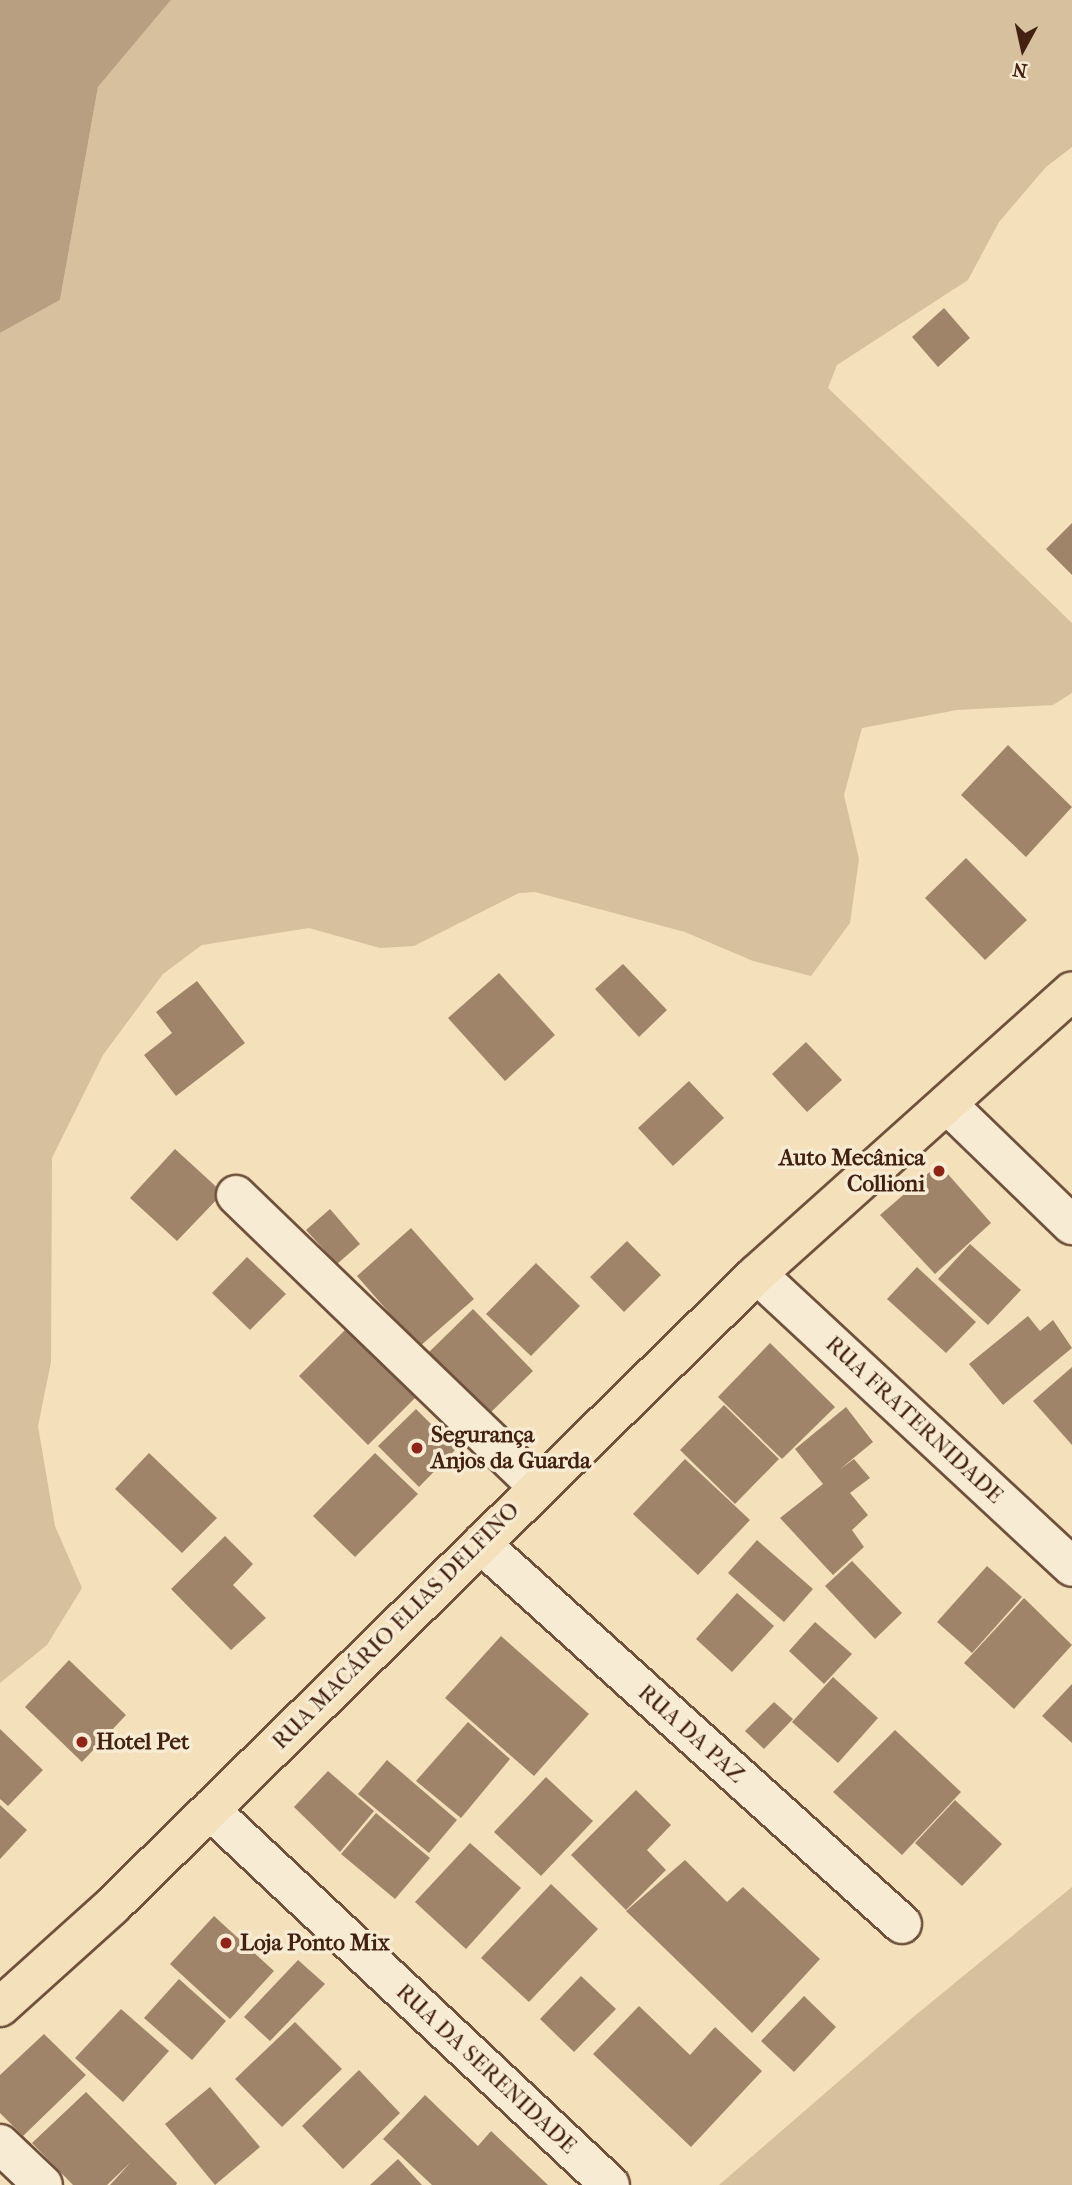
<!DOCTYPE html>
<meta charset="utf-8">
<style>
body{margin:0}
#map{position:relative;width:1072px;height:2185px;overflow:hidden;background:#f4e0bb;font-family:"IM FELL French Canon",serif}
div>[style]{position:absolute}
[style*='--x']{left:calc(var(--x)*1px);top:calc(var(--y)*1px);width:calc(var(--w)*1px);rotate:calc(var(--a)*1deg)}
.green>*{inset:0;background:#d6c09e}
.water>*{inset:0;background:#b89f82}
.building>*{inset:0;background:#9f846a}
.roads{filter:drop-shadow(2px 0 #6f513c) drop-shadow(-2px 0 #6f513c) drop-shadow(0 2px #6f513c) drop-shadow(0 -2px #6f513c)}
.minor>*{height:38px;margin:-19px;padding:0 19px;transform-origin:19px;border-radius:19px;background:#f8ebd3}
.major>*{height:38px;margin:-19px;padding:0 19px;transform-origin:19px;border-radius:19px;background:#f4e0bb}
.dots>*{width:19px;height:19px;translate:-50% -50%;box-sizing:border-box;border:4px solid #f8ebd3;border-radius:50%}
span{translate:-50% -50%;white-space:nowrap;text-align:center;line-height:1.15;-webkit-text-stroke:7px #f8ebd3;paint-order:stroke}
.poi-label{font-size:23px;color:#432112;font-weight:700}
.right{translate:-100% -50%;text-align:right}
.left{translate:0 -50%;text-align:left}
.street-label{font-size:23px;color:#432112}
.north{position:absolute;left:988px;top:14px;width:70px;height:70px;-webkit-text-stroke:5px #f8ebd3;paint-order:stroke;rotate:188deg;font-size:19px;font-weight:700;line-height:28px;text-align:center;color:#432112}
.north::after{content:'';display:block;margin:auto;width:24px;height:32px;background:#432112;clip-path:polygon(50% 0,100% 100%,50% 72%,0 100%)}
</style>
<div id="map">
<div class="green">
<div style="clip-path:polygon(171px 0,1072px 0,1072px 147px,1046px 167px,999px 222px,968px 280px,837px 365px,828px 388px,1072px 623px,1072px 693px,1053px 705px,957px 710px,862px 728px,844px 795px,859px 859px,850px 923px,811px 976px,753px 961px,685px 932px,535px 892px,519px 893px,414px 946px,380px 948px,309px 928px,202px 945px,163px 974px,103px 1055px,52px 1158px,51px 1362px,38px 1426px,55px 1526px,82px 1588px,47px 1645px,0 1683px,0 333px,60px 300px,98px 87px)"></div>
<div style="clip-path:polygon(1072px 1887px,1072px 2185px,719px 2185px,912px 2018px)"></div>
</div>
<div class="water">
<div style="clip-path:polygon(0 0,171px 0,98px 87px,60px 300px,0 333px)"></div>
</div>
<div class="building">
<div style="clip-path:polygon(944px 308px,970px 338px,938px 367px,912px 337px)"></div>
<div style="clip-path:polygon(1072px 523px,1072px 575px,1046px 549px)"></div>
<div style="clip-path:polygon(1008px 745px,1072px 807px,1026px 857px,961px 795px)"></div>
<div style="clip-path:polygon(966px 858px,1027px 920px,985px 960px,925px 898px)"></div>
<div style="clip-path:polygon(623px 964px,667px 1010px,639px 1037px,595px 989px)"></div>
<div style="clip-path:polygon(499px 973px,555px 1035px,505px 1081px,448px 1018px)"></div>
<div style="clip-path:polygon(197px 981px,245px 1043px,176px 1096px,144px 1055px,172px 1033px,156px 1012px)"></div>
<div style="clip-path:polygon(806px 1042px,842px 1080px,807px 1112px,772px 1074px)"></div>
<div style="clip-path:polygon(689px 1081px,724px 1118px,673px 1166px,638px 1128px)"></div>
<div style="clip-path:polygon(175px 1149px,223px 1193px,177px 1241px,130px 1198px)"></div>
<div style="clip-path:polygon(939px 1164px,991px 1223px,935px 1274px,880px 1215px)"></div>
<div style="clip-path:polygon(330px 1209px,360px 1244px,337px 1264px,306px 1230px)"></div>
<div style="clip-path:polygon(411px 1228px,474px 1299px,419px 1347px,357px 1276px)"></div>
<div style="clip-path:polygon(627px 1241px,661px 1275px,624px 1312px,590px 1277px)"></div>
<div style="clip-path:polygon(970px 1244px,1021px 1290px,988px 1325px,938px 1279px)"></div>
<div style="clip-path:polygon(247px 1257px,286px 1294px,250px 1330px,212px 1293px)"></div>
<div style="clip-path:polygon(536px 1263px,580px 1306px,531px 1356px,486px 1314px)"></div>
<div style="clip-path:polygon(917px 1267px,976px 1322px,946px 1353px,887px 1299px)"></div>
<div style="clip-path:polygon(473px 1309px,533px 1371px,486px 1417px,425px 1356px)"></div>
<div style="clip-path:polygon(1028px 1316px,1040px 1331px,1053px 1320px,1072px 1348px,1003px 1405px,969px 1364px)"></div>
<div style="clip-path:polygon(348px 1327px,417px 1396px,368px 1445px,299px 1376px)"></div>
<div style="clip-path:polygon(770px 1343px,835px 1407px,782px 1459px,718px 1397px)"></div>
<div style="clip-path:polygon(1072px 1367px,1072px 1445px,1033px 1401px)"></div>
<div style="clip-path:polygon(724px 1405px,779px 1459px,735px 1504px,680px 1450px)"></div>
<div style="clip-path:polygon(846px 1407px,873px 1442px,839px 1470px,854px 1459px,870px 1478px,850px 1493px,868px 1515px,852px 1530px,864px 1547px,833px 1575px,780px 1518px,823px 1484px,795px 1449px)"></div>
<div style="clip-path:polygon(416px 1409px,456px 1449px,419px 1487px,378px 1446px)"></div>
<div style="clip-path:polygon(149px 1453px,217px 1518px,182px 1553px,115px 1489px)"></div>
<div style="clip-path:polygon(375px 1453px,418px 1494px,355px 1557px,313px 1516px)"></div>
<div style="clip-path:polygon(685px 1459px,750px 1520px,698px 1575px,633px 1514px)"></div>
<div style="clip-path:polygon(225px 1536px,253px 1564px,233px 1585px,266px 1618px,231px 1650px,171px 1589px)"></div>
<div style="clip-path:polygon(757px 1540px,813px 1589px,784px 1622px,728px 1573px)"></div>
<div style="clip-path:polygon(852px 1561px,902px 1613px,875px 1639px,825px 1586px)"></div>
<div style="clip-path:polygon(987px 1566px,1022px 1597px,972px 1653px,937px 1622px)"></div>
<div style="clip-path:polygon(737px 1593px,774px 1626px,732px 1672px,696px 1639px)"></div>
<div style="clip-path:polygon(1024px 1598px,1072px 1645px,1014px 1709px,964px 1663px)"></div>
<div style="clip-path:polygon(815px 1622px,852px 1654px,824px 1684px,789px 1651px)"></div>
<div style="clip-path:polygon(501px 1636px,589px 1714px,534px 1776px,445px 1698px)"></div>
<div style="clip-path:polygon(69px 1660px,126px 1715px,82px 1762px,25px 1707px)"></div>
<div style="clip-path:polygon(833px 1677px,878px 1718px,838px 1763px,792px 1722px)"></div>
<div style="clip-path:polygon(1072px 1684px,1072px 1743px,1042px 1716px)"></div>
<div style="clip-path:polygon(774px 1702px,793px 1719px,764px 1749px,745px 1731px)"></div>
<div style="clip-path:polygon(468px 1722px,510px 1759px,461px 1818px,416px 1781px)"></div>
<div style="clip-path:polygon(0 1729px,43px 1770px,8px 1806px,0 1799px)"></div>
<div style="clip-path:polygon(895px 1730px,961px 1792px,902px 1855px,833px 1792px)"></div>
<div style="clip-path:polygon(387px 1760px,457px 1820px,429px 1853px,358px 1794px)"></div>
<div style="clip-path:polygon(328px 1771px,374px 1811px,340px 1852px,294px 1807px)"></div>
<div style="clip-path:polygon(546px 1777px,593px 1821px,541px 1876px,494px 1832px)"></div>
<div style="clip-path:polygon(636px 1790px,671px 1825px,647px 1850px,666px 1870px,626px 1910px,571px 1855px)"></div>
<div style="clip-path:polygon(955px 1800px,1002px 1844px,962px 1886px,915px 1843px)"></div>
<div style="clip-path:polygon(0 1805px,27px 1830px,0 1859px)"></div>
<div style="clip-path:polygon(376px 1813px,430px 1858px,395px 1899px,341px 1854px)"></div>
<div style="clip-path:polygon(470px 1843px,521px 1888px,466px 1949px,415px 1902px)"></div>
<div style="clip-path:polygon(685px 1860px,727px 1902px,743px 1887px,820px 1959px,752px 2033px,626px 1911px)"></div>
<div style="clip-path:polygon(551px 1884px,598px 1929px,529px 2002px,481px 1958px)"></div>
<div style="clip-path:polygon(214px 1916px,274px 1971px,230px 2019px,170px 1964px)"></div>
<div style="clip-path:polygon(298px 1960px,325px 1984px,270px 2041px,244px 2017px)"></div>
<div style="clip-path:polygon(581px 1976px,616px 2009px,574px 2052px,540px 2019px)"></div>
<div style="clip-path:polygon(179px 1979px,226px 2021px,192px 2060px,144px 2018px)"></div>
<div style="clip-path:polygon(804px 1996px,836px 2027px,794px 2072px,761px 2041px)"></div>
<div style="clip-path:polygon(639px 2006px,690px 2055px,715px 2027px,762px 2071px,691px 2147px,593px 2054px)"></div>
<div style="clip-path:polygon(121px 2009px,169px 2051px,123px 2102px,75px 2058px)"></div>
<div style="clip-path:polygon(295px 2022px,342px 2069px,282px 2127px,235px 2079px)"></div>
<div style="clip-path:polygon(44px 2034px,86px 2075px,23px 2136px,0 2113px,0 2075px)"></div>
<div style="clip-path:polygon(359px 2070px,400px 2113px,343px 2169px,302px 2126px)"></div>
<div style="clip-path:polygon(210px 2087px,260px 2147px,215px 2185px,165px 2124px)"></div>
<div style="clip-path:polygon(86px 2092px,177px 2183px,176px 2185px,110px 2185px,131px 2162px,107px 2185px,73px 2185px,32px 2143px)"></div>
<div style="clip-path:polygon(425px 2095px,478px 2146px,491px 2131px,548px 2185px,432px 2185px,383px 2139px)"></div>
<div style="clip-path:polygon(398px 2159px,422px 2185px,370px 2185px)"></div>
</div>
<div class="roads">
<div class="minor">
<div style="--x:947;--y:1104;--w:174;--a:44.1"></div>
<div style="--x:236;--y:1195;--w:419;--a:44"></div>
<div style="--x:757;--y:1274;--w:430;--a:42.9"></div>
<div style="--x:481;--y:1544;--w:567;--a:42.07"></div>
<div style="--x:210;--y:1810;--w:548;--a:43.15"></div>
<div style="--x:0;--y:2144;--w:59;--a:43.6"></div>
</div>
<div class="major">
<div style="--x:0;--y:2007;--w:151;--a:-42"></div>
<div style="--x:112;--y:1906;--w:903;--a:-44.42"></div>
<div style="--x:757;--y:1274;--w:423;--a:-41.9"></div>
</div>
</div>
<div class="dots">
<div style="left:939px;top:1171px;background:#8f2418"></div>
<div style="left:417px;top:1448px;background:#8f2418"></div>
<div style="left:82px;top:1742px;background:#8f2418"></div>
<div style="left:226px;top:1943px;background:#8f2418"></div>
</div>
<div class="poi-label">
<span class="right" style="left:925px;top:1171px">Auto Mecânica<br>Collioni</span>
<span class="left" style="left:431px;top:1448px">Segurança<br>Anjos da Guarda</span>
<span class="left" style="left:96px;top:1742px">Hotel Pet</span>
<span class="left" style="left:240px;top:1943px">Loja Ponto Mix</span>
</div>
<div class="street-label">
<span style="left:914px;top:1420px;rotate:43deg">RUA FRATERNIDADE</span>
<span style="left:396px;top:1626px;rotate:-45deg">RUA MACÁRIO ELIAS DELFINO</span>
<span style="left:691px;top:1734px;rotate:42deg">RUA DA PAZ</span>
<span style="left:486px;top:2069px;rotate:43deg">RUA DA SERENIDADE</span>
</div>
<div class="north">N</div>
</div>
